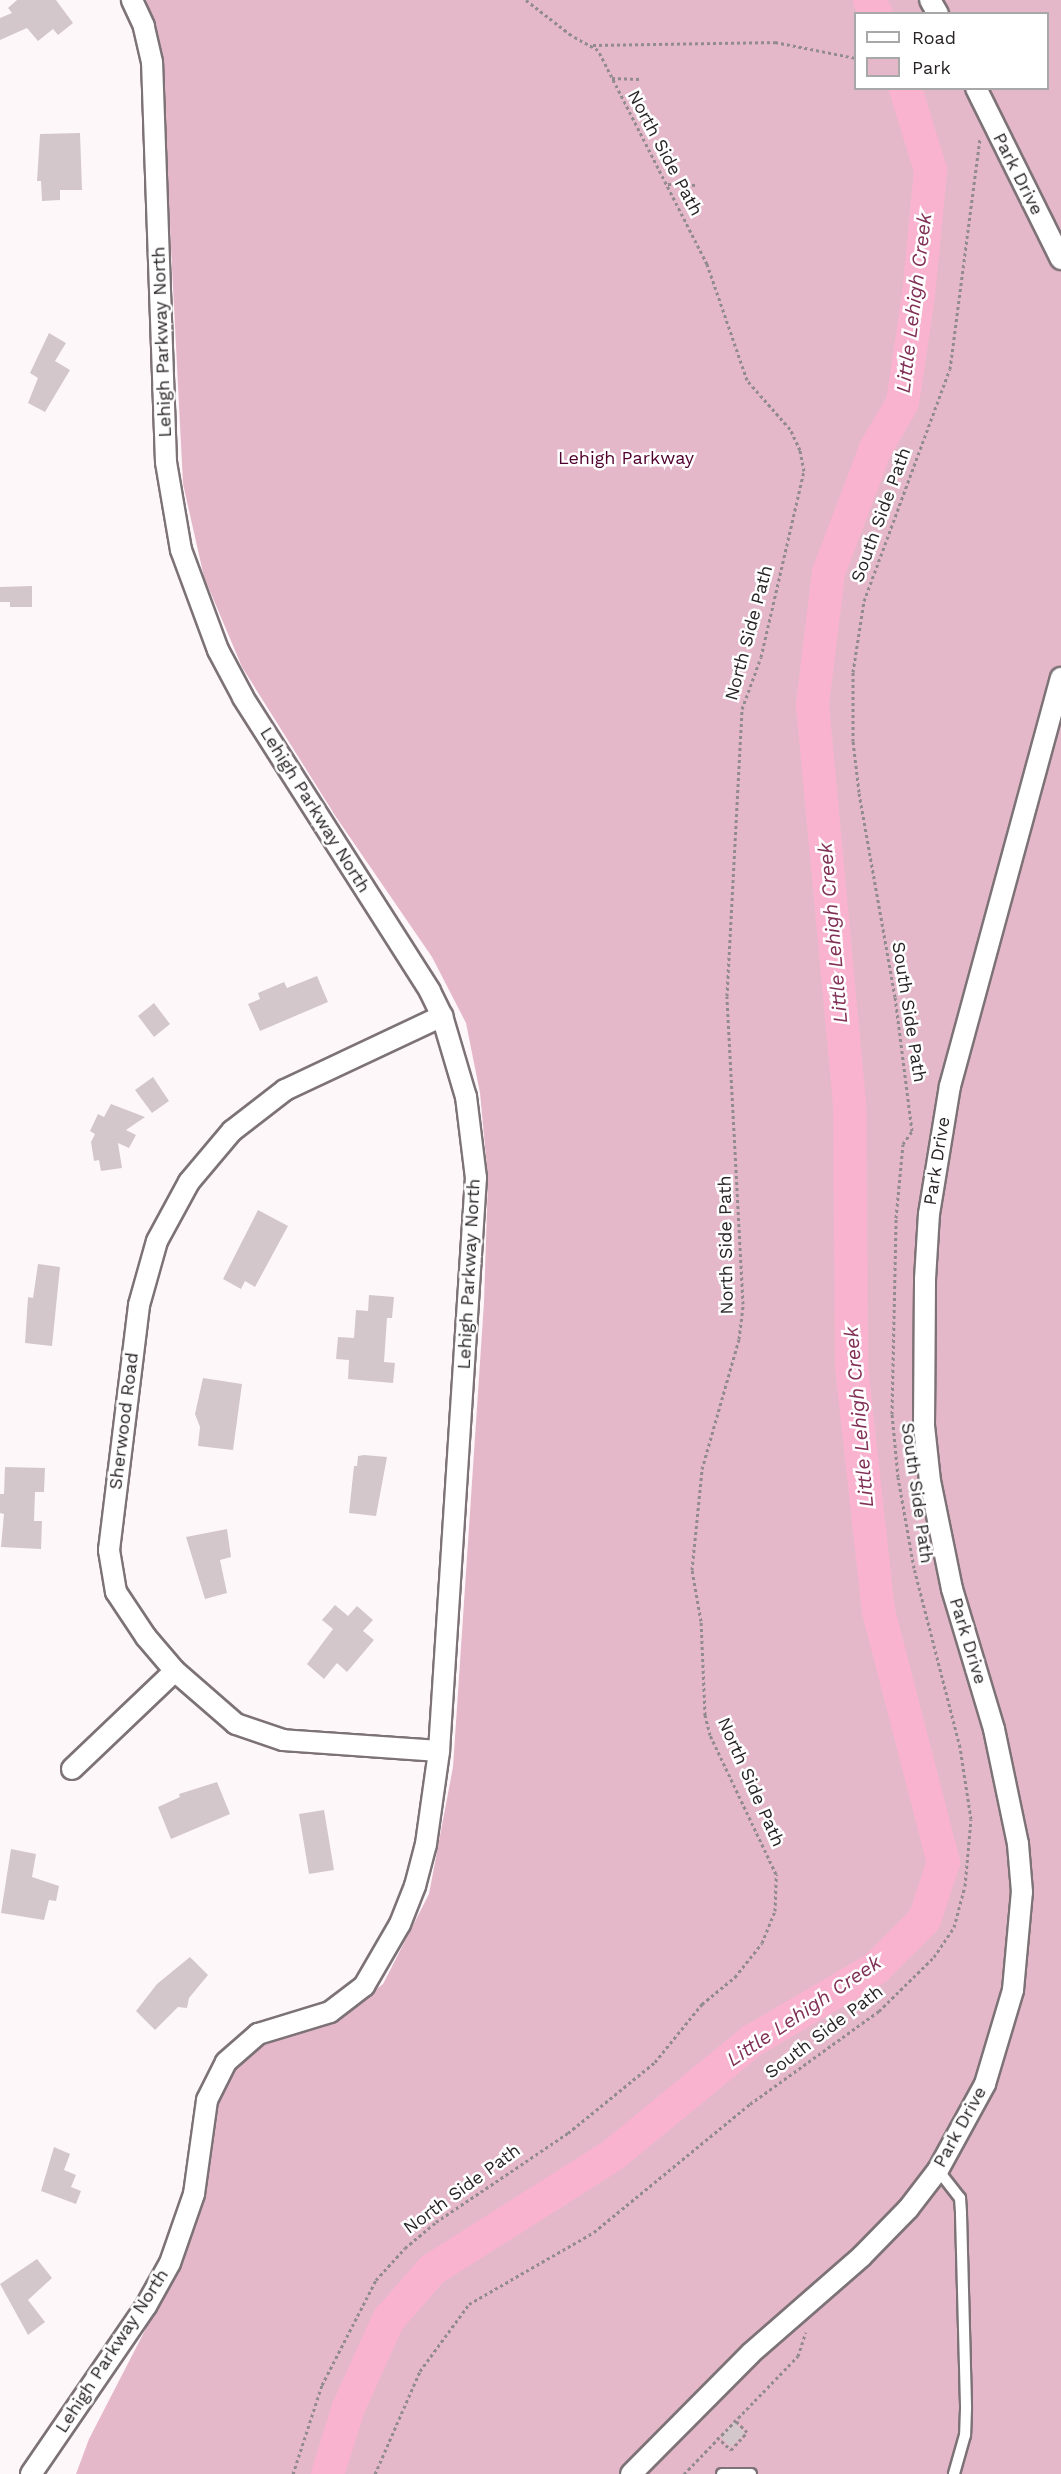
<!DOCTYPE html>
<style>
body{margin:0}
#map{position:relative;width:1061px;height:2474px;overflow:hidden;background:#fef7fa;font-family:"Work Sans",sans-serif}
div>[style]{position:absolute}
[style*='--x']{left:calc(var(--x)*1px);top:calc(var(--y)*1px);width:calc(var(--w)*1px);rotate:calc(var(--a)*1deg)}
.green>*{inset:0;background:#e5b8c9}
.river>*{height:33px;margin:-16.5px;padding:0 16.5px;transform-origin:16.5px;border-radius:16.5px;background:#fab3cf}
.building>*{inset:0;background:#d3c7cb}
.path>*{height:3px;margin-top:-1.5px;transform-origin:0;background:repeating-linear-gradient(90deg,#918b8d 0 3px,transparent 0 6px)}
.roads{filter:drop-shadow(2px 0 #7d7377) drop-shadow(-2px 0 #7d7377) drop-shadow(0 2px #7d7377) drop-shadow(0 -2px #7d7377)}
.lane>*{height:10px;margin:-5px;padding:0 5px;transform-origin:5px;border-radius:5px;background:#fff}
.street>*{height:20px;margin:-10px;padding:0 10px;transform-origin:10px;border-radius:10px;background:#fff}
span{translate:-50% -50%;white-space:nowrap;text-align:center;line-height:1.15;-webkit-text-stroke:5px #fff;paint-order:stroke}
.street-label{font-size:18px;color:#292526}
.park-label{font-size:18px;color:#50002d}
.water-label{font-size:20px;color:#813056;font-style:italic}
.legend{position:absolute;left:854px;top:12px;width:195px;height:78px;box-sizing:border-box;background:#fff;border:2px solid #a9a8a8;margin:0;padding:8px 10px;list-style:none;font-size:18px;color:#292526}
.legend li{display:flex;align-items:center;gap:12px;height:30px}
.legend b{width:30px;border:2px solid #a9a8a8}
</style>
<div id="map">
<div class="green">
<div style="clip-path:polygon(evenodd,146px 0,1061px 0,1061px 2474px,76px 2474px,89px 2439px,171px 2280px,215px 2095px,247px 2052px,342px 2015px,383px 1984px,429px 1894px,453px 1767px,484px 1302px,488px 1179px,480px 1093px,466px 1023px,432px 957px,336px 817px,242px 667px,204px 577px,183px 484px,161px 51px,146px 0,856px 14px,1048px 14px,1048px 88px,856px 88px,856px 14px)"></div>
</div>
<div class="river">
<div style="--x:869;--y:0;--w:16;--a:63"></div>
<div style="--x:327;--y:2474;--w:70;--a:-72.6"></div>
<div style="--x:348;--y:2407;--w:97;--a:-65.6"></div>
<div style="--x:388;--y:2319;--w:67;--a:-48.7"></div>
<div style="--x:432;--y:2269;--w:214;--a:-32.4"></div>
<div style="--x:613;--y:2154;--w:180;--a:-39.4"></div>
<div style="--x:752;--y:2040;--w:143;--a:-30.3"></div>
<div style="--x:875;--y:1968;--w:69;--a:-45"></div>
<div style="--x:924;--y:1919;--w:60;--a:-71.6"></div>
<div style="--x:943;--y:1862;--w:259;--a:-104.5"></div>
<div style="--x:878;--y:1611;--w:247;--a:-96.3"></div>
<div style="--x:851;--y:1365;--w:262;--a:-90.4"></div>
<div style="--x:849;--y:1103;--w:401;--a:-95.3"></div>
<div style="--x:812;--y:704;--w:133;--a:-83.1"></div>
<div style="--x:828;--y:572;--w:133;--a:-69.2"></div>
<div style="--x:875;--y:448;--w:53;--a:-59.6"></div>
<div style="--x:902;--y:402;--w:108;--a:-81.5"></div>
<div style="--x:918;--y:295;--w:126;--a:-84.5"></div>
<div style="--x:930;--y:170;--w:86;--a:-107"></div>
</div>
<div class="building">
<div style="clip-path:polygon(17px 0,56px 0,73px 23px,58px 35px,53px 29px,38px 41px,27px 28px,0 40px,0 18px,12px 13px,8px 8px)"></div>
<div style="clip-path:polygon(80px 133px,82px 190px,60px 190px,60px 200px,42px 201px,41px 181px,37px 181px,40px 134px)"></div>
<div style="clip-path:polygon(49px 333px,66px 343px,55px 361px,70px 370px,45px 412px,28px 403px,38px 378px,30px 373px)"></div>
<div style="clip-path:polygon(32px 586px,32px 607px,10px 607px,10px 602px,0 602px,0 587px)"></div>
<div style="clip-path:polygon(317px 976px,328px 1002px,260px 1031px,248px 1004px,260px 999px,258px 993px,284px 982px,287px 988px)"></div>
<div style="clip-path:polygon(154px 1003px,170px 1024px,154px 1037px,138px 1016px)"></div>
<div style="clip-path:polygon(153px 1077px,169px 1101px,152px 1113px,135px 1090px)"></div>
<div style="clip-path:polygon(111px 1104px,145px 1117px,126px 1130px,136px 1135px,129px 1148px,118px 1143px,122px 1168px,101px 1171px,99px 1160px,94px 1161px,91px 1142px,95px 1134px,90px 1131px,98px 1114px,104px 1117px)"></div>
<div style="clip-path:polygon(258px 1210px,288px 1226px,255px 1287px,245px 1281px,241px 1289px,223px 1279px)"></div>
<div style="clip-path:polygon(38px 1264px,60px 1267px,52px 1346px,25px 1343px,28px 1297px,33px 1298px)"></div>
<div style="clip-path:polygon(369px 1295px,394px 1297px,392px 1318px,387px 1318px,384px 1362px,395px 1363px,393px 1383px,348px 1379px,349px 1360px,336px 1359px,338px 1337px,354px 1338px,356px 1310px,368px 1311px)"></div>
<div style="clip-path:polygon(203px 1378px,242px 1384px,233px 1450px,198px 1446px,200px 1427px,195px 1414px)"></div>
<div style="clip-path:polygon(364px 1455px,387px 1457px,376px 1516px,349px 1513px,354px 1466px,357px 1466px,358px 1456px)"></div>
<div style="clip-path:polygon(5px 1467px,45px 1468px,44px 1492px,35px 1492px,34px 1521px,42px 1521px,41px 1549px,1px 1547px,4px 1514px,0 1513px,0 1494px,4px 1494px)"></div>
<div style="clip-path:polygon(227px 1529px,231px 1557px,220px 1560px,227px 1593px,205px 1599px,186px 1537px)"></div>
<div style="clip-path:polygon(335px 1605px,348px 1616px,357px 1606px,373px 1620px,363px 1631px,374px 1640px,347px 1672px,337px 1663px,324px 1679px,307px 1664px,333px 1629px,322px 1620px)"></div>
<div style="clip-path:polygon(217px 1782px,230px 1814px,171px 1839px,158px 1807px,180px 1797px,179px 1794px)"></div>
<div style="clip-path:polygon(324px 1810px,334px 1870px,309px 1874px,299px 1814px)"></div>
<div style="clip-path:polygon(11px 1849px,36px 1854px,32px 1877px,59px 1886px,56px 1901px,49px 1900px,44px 1920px,1px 1913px)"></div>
<div style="clip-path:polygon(190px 1957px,208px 1975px,189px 1998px,187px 2008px,178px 2007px,155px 2030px,136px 2011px,157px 1984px)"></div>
<div style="clip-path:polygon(54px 2147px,70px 2154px,64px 2170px,76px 2175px,71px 2187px,81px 2191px,76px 2204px,41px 2191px)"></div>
<div style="clip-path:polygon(37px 2259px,52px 2278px,28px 2300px,45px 2322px,28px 2335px,0 2284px)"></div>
<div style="clip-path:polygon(734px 2422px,745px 2433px,731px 2447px,720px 2436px)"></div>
</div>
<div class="path">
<div style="--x:593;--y:45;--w:182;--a:-0.9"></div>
<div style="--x:775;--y:42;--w:83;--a:11.2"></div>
<div style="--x:612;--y:78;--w:27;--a:2"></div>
<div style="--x:668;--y:184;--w:28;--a:2"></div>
<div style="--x:717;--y:2437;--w:19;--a:43"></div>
<div style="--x:731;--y:2450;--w:24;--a:-48"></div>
<div style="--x:747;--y:2432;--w:18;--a:-135"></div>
<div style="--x:293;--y:2474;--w:94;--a:-72"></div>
<div style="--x:322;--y:2385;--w:118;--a:-62.8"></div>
<div style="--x:376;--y:2280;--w:43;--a:-47.8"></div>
<div style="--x:405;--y:2248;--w:40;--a:-40"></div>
<div style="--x:436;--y:2222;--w:159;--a:-34"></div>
<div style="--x:568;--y:2133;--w:112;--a:-39.2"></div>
<div style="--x:655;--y:2062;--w:75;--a:-51"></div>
<div style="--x:702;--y:2004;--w:43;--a:-39.3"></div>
<div style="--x:735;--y:1977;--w:43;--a:-51.5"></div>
<div style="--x:762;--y:1943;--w:35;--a:-68"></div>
<div style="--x:775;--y:1911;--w:37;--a:-88"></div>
<div style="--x:776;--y:1874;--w:154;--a:-115.4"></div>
<div style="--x:710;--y:1735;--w:21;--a:-104"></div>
<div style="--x:705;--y:1715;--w:94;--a:-92.4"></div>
<div style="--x:701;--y:1621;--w:52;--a:-100"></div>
<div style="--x:692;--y:1570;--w:101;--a:-84.3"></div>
<div style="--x:702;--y:1469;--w:135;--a:-74.1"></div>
<div style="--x:739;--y:1339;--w:35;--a:-83"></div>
<div style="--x:743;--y:1304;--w:308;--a:-93"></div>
<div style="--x:727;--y:996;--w:287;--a:-87"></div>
<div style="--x:742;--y:709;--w:55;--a:-69.9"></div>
<div style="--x:761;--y:657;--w:191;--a:-77"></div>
<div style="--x:804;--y:471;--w:21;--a:-101"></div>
<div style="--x:800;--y:450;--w:23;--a:-115"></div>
<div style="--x:790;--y:429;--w:65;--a:-131.3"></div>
<div style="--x:747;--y:380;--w:123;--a:-109"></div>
<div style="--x:707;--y:264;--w:240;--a:-117"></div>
<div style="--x:598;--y:50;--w:31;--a:-151"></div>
<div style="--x:571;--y:35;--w:57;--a:-142.1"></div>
<div style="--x:375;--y:2474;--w:112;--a:-66.4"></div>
<div style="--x:420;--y:2371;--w:83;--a:-53.8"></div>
<div style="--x:469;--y:2304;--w:144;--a:-29.9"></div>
<div style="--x:594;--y:2232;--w:202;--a:-39.4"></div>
<div style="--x:750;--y:2104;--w:159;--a:-35.8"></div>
<div style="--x:879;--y:2011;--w:77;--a:-44.5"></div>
<div style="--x:934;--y:1957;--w:36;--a:-56"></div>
<div style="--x:954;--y:1927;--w:42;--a:-75"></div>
<div style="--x:965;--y:1886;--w:67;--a:-84.9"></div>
<div style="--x:971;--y:1819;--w:73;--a:-98.7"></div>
<div style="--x:960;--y:1747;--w:185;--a:-104.4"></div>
<div style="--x:914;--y:1568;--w:92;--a:-100"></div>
<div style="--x:898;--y:1477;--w:63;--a:-95.4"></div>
<div style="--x:892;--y:1414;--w:196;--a:-88.8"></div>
<div style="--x:896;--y:1218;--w:74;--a:-84.6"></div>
<div style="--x:903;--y:1144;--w:16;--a:-55"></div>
<div style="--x:912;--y:1131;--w:135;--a:-97.2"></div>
<div style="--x:895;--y:997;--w:208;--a:-100"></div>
<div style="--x:859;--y:792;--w:51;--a:-96.7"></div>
<div style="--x:853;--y:741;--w:69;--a:-90"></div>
<div style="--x:853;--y:672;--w:72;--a:-81.2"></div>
<div style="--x:864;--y:601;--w:247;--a:-69.7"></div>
<div style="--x:950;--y:369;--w:232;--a:-82.6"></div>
<div style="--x:684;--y:2474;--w:164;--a:-46"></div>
<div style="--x:798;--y:2356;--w:25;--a:-72"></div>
</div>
<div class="roads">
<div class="lane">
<div style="--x:938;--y:2170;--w:36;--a:52"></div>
<div style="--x:960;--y:2198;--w:16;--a:86"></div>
<div style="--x:961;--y:2214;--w:195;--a:88.5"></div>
<div style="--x:966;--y:2409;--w:26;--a:92"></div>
<div style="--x:965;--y:2435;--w:41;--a:105.8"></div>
<div style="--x:722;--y:2474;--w:29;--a:0"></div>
</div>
<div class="street">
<div style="--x:930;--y:0;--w:16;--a:60"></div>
<div style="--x:976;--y:88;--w:191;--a:63.6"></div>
<div style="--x:439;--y:1751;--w:156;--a:-176"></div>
<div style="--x:283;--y:1740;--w:50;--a:-161.2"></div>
<div style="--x:236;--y:1724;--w:81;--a:-139"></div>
<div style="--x:175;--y:1671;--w:45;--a:-130.5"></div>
<div style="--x:146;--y:1637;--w:54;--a:-123.7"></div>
<div style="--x:116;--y:1592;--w:43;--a:-99.5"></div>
<div style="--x:109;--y:1550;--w:247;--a:-83"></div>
<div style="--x:139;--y:1305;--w:66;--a:-74.3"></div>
<div style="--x:157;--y:1241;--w:67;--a:-61.5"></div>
<div style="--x:189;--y:1182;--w:67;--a:-49.9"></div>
<div style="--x:232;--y:1131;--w:67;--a:-37.7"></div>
<div style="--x:285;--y:1090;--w:174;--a:-25.2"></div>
<div style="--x:72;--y:1769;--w:142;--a:-43.6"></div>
<div style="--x:31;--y:2474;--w:204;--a:-55.6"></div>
<div style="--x:146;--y:2306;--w:49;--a:-60.8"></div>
<div style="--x:170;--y:2263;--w:73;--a:-70.8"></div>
<div style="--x:194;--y:2194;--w:95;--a:-82.1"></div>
<div style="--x:207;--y:2100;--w:42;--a:-63.4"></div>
<div style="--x:226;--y:2062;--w:43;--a:-41.2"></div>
<div style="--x:258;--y:2034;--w:75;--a:-17"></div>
<div style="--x:330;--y:2012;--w:43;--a:-37.4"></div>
<div style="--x:364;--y:1986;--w:72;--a:-59.9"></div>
<div style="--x:400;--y:1924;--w:41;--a:-68.5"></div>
<div style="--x:415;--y:1886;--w:43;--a:-75.3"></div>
<div style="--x:426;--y:1844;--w:94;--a:-82"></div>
<div style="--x:439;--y:1751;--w:574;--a:-86.31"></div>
<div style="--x:476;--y:1178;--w:82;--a:-97"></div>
<div style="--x:466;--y:1097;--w:84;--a:-106.5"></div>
<div style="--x:442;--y:1016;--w:28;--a:-116"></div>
<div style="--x:430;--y:991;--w:348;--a:-122.5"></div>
<div style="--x:243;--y:697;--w:53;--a:-118"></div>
<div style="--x:218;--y:650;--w:107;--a:-110.3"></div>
<div style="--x:181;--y:550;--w:89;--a:-99.7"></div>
<div style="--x:166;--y:462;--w:400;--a:-92"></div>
<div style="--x:152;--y:62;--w:37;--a:-103"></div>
<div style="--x:144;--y:26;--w:29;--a:-115"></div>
<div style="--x:631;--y:2474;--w:170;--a:-45.2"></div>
<div style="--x:751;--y:2353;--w:147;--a:-41.1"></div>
<div style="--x:862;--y:2256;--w:66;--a:-45.6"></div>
<div style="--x:908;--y:2209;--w:49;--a:-52.4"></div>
<div style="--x:938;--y:2170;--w:98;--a:-61.3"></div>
<div style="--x:985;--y:2084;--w:98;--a:-73.4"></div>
<div style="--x:1013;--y:1990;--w:98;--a:-84.8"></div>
<div style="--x:1022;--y:1892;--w:48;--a:-94.8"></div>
<div style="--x:1018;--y:1844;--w:117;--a:-101.8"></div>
<div style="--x:994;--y:1729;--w:146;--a:-106.7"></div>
<div style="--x:952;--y:1589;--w:110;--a:-101.5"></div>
<div style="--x:930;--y:1481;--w:55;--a:-96.2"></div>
<div style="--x:924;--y:1426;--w:147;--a:-89.6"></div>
<div style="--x:925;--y:1279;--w:65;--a:-86.5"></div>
<div style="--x:929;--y:1214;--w:130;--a:-80.7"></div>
<div style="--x:950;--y:1086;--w:423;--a:-74.8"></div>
</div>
</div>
<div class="street-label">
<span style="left:665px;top:153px;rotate:62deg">North Side Path</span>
<span style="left:1018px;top:174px;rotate:63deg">Park Drive</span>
<span style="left:162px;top:342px;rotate:-92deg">Lehigh Parkway North</span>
<span style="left:881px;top:515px;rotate:-70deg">South Side Path</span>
<span style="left:749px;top:633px;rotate:-75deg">North Side Path</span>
<span style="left:315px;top:810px;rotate:58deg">Lehigh Parkway North</span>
<span style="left:909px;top:1012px;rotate:81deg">South Side Path</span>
<span style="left:937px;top:1161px;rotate:-81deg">Park Drive</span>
<span style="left:726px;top:1245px;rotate:-91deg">North Side Path</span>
<span style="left:469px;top:1274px;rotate:-87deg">Lehigh Parkway North</span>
<span style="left:124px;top:1421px;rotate:-83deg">Sherwood Road</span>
<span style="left:917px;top:1493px;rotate:82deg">South Side Path</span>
<span style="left:968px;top:1641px;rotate:73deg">Park Drive</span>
<span style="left:751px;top:1782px;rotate:66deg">North Side Path</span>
<span style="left:824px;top:2032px;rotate:-37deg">South Side Path</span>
<span style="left:960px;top:2127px;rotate:-61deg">Park Drive</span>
<span style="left:462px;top:2189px;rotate:-36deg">North Side Path</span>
<span style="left:112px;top:2351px;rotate:-57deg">Lehigh Parkway North</span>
</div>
<div class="park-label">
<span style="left:626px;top:458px">Lehigh Parkway</span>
</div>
<div class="water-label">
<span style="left:914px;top:303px;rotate:-83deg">Little Lehigh Creek</span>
<span style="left:833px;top:933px;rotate:-95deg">Little Lehigh Creek</span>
<span style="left:859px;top:1417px;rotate:-95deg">Little Lehigh Creek</span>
<span style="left:804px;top:2011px;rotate:-34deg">Little Lehigh Creek</span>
</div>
<ul class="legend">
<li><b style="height:8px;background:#fff"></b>Road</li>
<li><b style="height:16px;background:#e5b8c9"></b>Park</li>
</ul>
</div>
